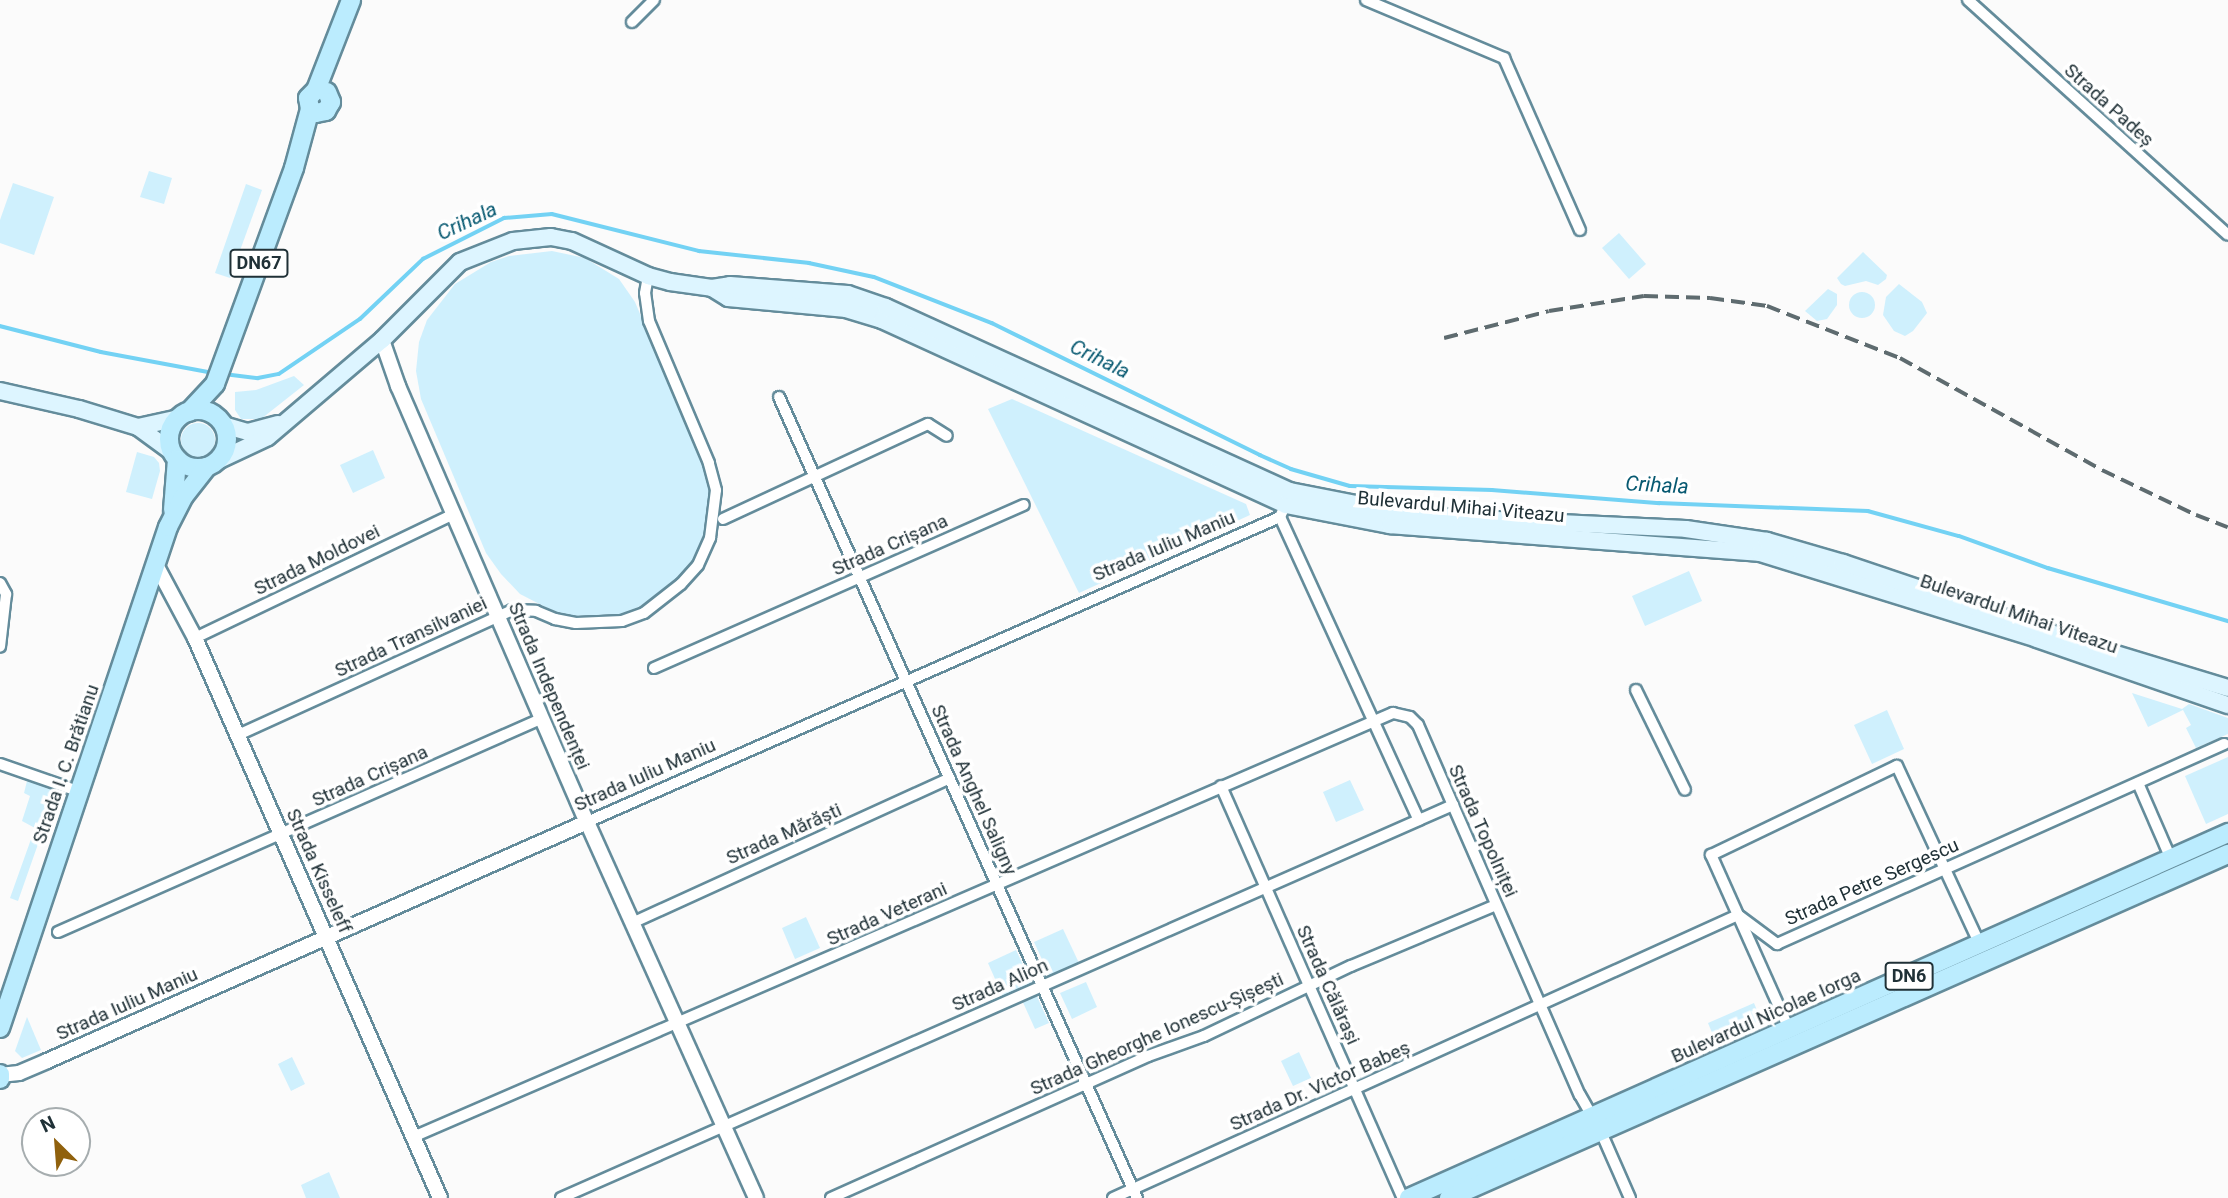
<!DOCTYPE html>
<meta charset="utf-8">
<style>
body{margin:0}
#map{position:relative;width:2228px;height:1198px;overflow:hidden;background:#fbfbfb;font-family:Roboto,sans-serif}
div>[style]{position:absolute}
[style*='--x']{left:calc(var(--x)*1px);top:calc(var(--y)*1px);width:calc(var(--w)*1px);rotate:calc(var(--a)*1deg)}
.green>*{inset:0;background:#cff0fd}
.round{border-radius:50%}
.stream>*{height:3.5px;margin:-1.75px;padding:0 1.75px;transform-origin:1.75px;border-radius:1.75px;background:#73d2f4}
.roads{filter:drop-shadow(2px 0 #648c9b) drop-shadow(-2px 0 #648c9b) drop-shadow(0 2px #648c9b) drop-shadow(0 -2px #648c9b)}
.minor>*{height:10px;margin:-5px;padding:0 5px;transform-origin:5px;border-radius:5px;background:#fff}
.tertiary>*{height:14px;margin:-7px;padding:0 7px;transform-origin:7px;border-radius:7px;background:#fff}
.secondary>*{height:16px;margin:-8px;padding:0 8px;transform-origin:8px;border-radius:8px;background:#ddf5ff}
.primary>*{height:18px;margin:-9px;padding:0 9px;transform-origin:9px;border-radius:9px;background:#bbecfe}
.primary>.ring{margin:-9px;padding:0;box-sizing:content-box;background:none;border:18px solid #bbecfe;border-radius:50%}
.rail>*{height:3.5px;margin-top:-1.75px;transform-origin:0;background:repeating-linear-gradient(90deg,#5e6b6f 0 14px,transparent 0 21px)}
span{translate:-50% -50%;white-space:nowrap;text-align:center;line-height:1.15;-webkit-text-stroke:7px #fff;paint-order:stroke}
.shield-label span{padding:2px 5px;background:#fff;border:2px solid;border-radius:5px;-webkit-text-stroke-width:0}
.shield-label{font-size:18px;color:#203137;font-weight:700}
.street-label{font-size:19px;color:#203137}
.water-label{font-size:21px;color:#075971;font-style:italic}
.north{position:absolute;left:21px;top:1107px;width:70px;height:70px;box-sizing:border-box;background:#fff;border:2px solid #a6adaf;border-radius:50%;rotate:335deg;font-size:19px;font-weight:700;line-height:28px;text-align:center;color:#203137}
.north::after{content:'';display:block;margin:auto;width:24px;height:32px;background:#90610d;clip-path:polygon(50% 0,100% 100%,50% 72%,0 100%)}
</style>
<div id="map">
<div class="green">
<div style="clip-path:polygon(149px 171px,172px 178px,164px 204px,140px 197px)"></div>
<div style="clip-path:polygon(13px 183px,54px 197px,34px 255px,0 243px,0 220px)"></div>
<div style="clip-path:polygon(246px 184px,262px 190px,230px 278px,215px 273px)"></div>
<div style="clip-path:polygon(1619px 233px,1646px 264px,1629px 279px,1602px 248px)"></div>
<div style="clip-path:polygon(552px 251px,585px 258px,619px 279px,635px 302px,707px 473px,710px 498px,708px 524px,691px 564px,655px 600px,622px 614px,575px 616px,553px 611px,520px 594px,501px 574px,486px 553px,421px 399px,416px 371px,419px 342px,427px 320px,455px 284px,491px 262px,509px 256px)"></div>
<div style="clip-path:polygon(1863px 252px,1887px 275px,1886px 279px,1878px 285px,1866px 281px,1845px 286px,1841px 284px,1837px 278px)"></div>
<div style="clip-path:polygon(1899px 284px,1922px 302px,1927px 313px,1913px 331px,1905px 336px,1894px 331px,1883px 315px,1886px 297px)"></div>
<div style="clip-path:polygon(1828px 289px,1837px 294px,1837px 305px,1827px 319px,1817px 321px,1805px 311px)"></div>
<div class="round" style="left:1849px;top:292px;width:26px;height:26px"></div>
<div style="clip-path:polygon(294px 376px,304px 385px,261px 419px,241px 419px,235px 410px,235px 392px,256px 390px)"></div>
<div style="clip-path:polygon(1012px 399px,1246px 504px,1250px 515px,1079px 593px,988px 409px)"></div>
<div class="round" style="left:181px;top:423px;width:34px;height:34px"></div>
<div style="clip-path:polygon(373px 450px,385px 478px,353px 493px,340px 465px)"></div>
<div style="clip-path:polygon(137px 452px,154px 457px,159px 463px,160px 471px,152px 499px,126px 492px)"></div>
<div style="clip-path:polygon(1689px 571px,1702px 601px,1645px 626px,1632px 596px)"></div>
<div style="clip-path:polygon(2132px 693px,2182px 709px,2189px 704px,2228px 718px,2228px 734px,2196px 748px,2186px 728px,2191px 725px,2183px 710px,2148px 727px)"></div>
<div style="clip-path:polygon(1887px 710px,1904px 749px,1872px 764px,1854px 725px)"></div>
<div style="clip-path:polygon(2228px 757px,2228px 814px,2206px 824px,2185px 776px)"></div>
<div style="clip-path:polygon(1350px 780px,1364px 810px,1336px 822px,1323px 792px)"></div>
<div style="clip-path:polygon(27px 781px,57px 790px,18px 901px,10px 898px,35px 828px,22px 821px,30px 796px,24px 793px)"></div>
<div style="clip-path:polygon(806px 917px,820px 948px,795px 959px,782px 928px)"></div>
<div style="clip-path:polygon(1063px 929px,1079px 963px,1050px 977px,1034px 942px)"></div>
<div style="clip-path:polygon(1016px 950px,1032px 984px,1003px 997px,988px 963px)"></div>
<div style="clip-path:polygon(1086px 982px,1097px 1007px,1072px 1019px,1060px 993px)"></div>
<div style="clip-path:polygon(1035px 992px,1049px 1023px,1035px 1029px,1021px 998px)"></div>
<div style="clip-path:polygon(1754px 1003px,1761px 1020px,1715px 1040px,1708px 1023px)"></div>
<div style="clip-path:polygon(27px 1017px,41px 1050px,22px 1058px,15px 1051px)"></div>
<div style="clip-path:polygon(1299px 1052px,1311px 1078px,1293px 1086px,1281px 1061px)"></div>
<div style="clip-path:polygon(292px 1057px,305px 1084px,291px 1091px,278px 1064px)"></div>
<div style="clip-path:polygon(329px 1172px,340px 1198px,306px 1198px,301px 1185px)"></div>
</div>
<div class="stream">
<div style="--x:0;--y:326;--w:104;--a:14.4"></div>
<div style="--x:101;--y:352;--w:114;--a:10.6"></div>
<div style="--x:224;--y:374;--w:34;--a:7"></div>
<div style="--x:258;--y:378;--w:21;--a:-11"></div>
<div style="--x:279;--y:374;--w:98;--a:-34.2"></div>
<div style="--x:360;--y:319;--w:87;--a:-43.6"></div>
<div style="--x:423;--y:259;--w:91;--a:-26.8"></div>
<div style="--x:504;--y:218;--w:48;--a:-4.8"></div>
<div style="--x:552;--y:214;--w:152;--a:14.1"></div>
<div style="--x:699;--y:251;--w:111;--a:6.2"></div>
<div style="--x:809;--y:263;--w:66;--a:12.2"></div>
<div style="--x:874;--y:277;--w:127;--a:21.3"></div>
<div style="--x:992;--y:323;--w:299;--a:26.2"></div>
<div style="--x:1260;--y:455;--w:34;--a:24"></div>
<div style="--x:1291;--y:469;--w:61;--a:16.1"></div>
<div style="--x:1350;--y:486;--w:142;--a:1.6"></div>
<div style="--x:1492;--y:490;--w:168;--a:4.5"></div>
<div style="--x:1659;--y:503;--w:209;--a:2.2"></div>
<div style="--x:1868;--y:511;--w:94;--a:15.4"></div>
<div style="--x:1959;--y:536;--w:95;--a:19.8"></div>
<div style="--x:2048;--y:568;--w:188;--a:16.4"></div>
</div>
<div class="roads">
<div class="minor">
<div style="--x:1366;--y:0;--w:150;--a:22.8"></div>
<div style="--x:1504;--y:58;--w:188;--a:66.2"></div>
<div style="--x:1968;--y:0;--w:350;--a:42.1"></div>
<div style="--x:632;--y:22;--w:31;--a:-45"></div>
<div style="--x:779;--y:397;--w:877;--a:65.92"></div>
<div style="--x:1280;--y:517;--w:333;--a:65.4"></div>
<div style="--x:723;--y:519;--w:226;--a:-24.9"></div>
<div style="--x:928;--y:424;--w:22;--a:32"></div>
<div style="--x:0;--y:583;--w:13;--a:61"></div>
<div style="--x:6;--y:594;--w:53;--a:96.5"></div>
<div style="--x:195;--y:638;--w:287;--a:-25.6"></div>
<div style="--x:654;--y:668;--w:404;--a:-23.8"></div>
<div style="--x:1636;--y:690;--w:111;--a:63.9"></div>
<div style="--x:238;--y:735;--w:301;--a:-24.5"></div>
<div style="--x:512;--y:610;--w:24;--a:2"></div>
<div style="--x:536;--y:611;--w:21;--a:23"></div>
<div style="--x:555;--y:619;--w:21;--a:11"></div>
<div style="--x:576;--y:623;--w:46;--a:-2.5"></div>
<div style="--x:622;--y:621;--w:23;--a:-20"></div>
<div style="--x:644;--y:613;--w:47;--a:-38.1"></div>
<div style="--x:681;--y:584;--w:25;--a:-48"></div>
<div style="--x:698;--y:565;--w:30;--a:-66"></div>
<div style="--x:710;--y:538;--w:48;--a:-82.9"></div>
<div style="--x:716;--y:490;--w:28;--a:-105"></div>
<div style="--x:709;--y:463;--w:154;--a:-112.9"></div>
<div style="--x:649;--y:321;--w:28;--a:-98"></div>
<div style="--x:645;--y:293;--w:17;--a:-80"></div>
<div style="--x:0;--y:764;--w:83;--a:19.1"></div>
<div style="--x:2138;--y:783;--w:83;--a:66.5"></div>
<div style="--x:1221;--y:786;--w:450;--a:66.2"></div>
<div style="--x:587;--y:822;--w:757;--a:-23.76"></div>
<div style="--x:1280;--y:517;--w:17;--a:-66"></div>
<div style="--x:632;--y:923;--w:349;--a:-24.5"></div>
<div style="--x:58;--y:932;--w:530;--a:-23.81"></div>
<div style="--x:1789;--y:1029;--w:191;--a:-114.1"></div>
<div style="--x:1711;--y:855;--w:206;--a:-25.6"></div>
<div style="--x:1897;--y:766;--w:197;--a:65.1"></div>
<div style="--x:413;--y:1137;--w:1068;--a:-23.4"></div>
<div style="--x:1393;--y:713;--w:17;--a:13"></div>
<div style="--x:1410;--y:717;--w:11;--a:45"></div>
<div style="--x:1418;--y:725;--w:404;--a:66.4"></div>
<div style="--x:1580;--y:1095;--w:43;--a:60.4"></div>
<div style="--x:1601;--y:1132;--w:72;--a:66.3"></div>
<div style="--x:561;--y:1198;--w:975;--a:-23.78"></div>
<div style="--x:831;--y:1198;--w:347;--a:-24.1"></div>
<div style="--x:1148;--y:1056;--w:59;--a:-19.7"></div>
<div style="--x:1204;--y:1036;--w:163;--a:-25.5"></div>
<div style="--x:1351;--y:966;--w:157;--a:-22.8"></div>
<div style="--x:1113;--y:1198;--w:686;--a:-24.36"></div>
<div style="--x:1738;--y:915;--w:49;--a:36.6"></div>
<div style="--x:1777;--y:944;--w:490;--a:-24.1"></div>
</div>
<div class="tertiary">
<div style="--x:382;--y:340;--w:49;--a:70.8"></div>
<div style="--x:398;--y:386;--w:475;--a:66.6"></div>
<div style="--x:587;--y:822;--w:412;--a:65.8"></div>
<div style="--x:155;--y:563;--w:85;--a:61.9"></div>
<div style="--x:195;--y:638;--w:611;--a:66.37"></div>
<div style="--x:0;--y:1075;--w:19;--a:-6"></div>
<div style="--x:19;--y:1073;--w:30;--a:-23"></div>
<div style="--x:47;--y:1061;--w:591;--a:-23.87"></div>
</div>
<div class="secondary">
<div style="--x:712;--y:288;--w:19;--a:32"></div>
<div style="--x:728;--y:298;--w:119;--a:5.3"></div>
<div style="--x:846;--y:309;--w:38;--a:17"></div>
<div style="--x:882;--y:320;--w:444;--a:24.6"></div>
<div style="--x:1286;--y:505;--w:106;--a:10.9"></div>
<div style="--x:1390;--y:525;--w:371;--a:4.3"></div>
<div style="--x:1760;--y:553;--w:290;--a:17.2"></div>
<div style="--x:2037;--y:639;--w:202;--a:19.1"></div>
<div style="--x:0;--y:391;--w:81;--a:12.8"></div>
<div style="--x:79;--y:409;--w:62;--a:17"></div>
<div style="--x:138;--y:427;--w:42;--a:36.3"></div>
<div style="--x:223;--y:425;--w:26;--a:16"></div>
<div style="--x:248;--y:432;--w:31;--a:-15"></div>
<div style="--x:138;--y:427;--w:42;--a:-12.4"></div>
<div style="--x:217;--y:461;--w:56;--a:-25.2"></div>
<div style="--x:268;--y:437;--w:150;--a:-40.4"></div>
<div style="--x:382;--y:340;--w:110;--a:-45"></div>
<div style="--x:460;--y:262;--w:57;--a:-21.6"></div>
<div style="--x:513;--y:241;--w:38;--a:-6"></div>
<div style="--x:551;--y:237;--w:21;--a:11"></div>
<div style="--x:572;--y:241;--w:84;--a:24.7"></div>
<div style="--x:648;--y:276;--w:23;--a:15"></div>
<div style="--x:670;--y:282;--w:42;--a:8.1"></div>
<div style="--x:712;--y:288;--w:18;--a:-9"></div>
<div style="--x:730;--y:285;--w:118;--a:4.4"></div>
<div style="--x:848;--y:294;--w:40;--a:18.9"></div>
<div style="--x:886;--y:307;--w:444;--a:24.5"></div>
<div style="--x:1290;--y:491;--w:104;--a:11.1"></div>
<div style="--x:1392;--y:511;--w:63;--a:6.3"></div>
<div style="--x:1455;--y:518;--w:231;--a:2.7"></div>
<div style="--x:1686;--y:529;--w:82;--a:8.4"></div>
<div style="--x:1767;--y:541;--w:79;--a:16.1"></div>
<div style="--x:1843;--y:563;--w:267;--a:18.6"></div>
<div style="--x:2096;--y:648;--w:138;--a:16.9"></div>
</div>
<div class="primary">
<div style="--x:327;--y:92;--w:11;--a:68"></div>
<div style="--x:331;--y:102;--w:10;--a:119"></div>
<div style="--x:326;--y:111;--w:10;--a:169"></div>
<div style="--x:316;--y:113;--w:7;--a:-146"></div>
<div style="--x:310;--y:109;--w:11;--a:-100"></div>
<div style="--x:308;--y:98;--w:11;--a:-45"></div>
<div style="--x:316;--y:90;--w:97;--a:-68.7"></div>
<div class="ring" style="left:169px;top:410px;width:40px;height:40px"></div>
<div style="--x:189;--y:412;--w:38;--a:-47"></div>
<div style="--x:215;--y:384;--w:230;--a:-69.9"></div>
<div style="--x:294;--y:168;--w:61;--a:-74.8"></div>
<div style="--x:173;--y:510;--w:51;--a:-85.5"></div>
<div style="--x:0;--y:1028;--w:528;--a:-71.46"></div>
<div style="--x:168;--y:527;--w:35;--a:-63"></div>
<div style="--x:184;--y:496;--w:37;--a:-52"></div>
<div style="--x:0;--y:1074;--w:5;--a:90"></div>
<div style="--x:1409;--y:1198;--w:897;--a:-24.02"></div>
<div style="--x:1449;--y:1198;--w:852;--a:-23.83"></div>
</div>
</div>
<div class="rail">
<div style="--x:1444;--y:338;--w:108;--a:-14.4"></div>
<div style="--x:1549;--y:311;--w:96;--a:-9"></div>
<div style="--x:1644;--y:296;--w:66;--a:1.7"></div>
<div style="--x:1710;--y:298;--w:58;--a:8"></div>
<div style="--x:1767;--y:306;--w:143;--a:21.4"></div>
<div style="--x:1900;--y:358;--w:231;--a:29"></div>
<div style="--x:2102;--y:470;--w:104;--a:25.6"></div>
<div style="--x:2196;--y:515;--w:34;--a:21"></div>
</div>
<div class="shield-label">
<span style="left:259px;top:263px">DN67</span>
<span style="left:1909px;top:976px">DN6</span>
</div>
<div class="street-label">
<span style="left:2109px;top:105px;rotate:42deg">Strada Padeș</span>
<span style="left:1461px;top:507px;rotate:5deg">Bulevardul Mihai Viteazu</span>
<span style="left:890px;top:545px;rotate:-24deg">Strada Crișana</span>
<span style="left:1164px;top:546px;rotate:-23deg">Strada Iuliu Maniu</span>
<span style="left:317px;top:560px;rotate:-26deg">Strada Moldovei</span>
<span style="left:2019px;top:614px;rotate:19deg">Bulevardul Mihai Viteazu</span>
<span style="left:411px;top:637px;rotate:-25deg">Strada Transilvaniei</span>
<span style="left:549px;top:686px;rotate:67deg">Strada Independenței</span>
<span style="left:66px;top:764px;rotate:-71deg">Strada I. C. Brătianu</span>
<span style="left:645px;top:775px;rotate:-24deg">Strada Iuliu Maniu</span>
<span style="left:370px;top:776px;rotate:-24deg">Strada Crișana</span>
<span style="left:974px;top:790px;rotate:66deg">Strada Anghel Saligny</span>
<span style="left:1483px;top:831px;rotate:66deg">Strada Topolniței</span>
<span style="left:784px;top:834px;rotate:-24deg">Strada Mărăști</span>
<span style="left:319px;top:871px;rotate:66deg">Strada Kisseleff</span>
<span style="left:1872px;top:882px;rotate:-24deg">Strada Petre Sergescu</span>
<span style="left:887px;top:914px;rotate:-24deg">Strada Veterani</span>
<span style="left:1000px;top:985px;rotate:-24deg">Strada Alion</span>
<span style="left:1328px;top:985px;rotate:66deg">Strada Călărași</span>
<span style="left:127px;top:1004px;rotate:-24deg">Strada Iuliu Maniu</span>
<span style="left:1766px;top:1016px;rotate:-24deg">Bulevardul Nicolae Iorga</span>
<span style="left:1157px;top:1034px;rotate:-24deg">Strada Gheorghe Ionescu-Șișești</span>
<span style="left:1320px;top:1086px;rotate:-24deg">Strada Dr. Victor Babeș</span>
</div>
<div class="water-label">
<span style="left:467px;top:221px;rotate:-25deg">Crihala</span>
<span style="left:1100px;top:359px;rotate:26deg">Crihala</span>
<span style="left:1657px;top:485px;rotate:3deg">Crihala</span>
</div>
<div class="north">N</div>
</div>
